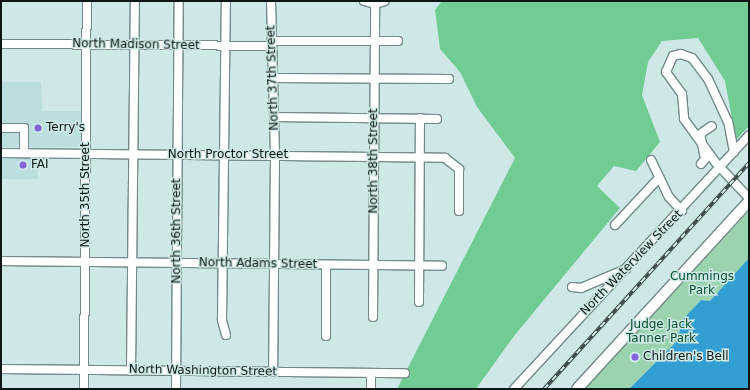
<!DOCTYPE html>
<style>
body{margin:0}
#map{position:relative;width:750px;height:390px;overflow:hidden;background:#cee8e7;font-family:"DejaVu Sans",sans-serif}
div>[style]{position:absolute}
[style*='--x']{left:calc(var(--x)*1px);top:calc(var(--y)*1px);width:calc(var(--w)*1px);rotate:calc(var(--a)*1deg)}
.built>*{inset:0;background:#bbdfde}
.green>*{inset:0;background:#9ad3ad}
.forest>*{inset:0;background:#70cc93}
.water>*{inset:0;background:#339ed2}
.roads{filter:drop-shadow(1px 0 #728a89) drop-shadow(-1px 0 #728a89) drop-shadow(0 1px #728a89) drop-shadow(0 -1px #728a89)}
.minor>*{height:8px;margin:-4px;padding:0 4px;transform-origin:4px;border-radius:4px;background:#fff}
.major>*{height:10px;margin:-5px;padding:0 5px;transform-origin:5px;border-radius:5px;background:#fff}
.rail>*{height:3.5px;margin-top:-1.75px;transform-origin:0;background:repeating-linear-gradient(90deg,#cee8e7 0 6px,#344140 0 12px);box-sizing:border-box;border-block:1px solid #344140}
.dots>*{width:11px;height:11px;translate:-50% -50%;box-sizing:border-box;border:2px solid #cee8e7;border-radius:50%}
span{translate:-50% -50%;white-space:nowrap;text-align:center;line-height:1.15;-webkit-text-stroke:3px #cee8e7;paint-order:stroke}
.street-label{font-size:12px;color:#0c1615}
.poi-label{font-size:12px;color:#0c1615}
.left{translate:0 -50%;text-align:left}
.park-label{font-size:12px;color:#06502c}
.frame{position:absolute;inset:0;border:2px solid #0c1615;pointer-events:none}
</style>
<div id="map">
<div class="built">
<div style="clip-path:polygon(2px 82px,41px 82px,42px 111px,82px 111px,82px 147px,1px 147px)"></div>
<div style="clip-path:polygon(1px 158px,38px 158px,38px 179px,1px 179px)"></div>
</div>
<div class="green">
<div style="clip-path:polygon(749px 211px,749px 258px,710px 301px,701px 300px,684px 318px,676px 342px,629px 389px,584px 389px)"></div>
</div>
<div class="forest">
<div style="clip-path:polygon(442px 1px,749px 1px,749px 126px,736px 140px,725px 81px,698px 38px,662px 41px,648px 62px,642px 95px,660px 142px,636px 171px,614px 166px,597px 186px,620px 208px,514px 336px,476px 389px,397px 389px,515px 158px,477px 107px,460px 72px,440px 49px,435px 10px)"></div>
</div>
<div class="water">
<div style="clip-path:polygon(749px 258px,749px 389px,629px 389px,676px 342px,684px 318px,701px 300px,710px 301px)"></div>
</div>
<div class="roads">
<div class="minor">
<div style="--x:271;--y:1;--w:155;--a:88.5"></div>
<div style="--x:275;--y:156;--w:216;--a:90.5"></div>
<div style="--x:364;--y:1;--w:11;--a:15"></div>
<div style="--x:375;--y:4;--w:10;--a:-17"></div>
<div style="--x:271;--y:41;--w:127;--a:0"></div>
<div style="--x:1;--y:44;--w:270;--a:0.4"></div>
<div style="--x:272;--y:78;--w:177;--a:0.3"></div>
<div style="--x:274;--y:117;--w:163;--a:0.7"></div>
<div style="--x:1;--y:128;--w:23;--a:0"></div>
<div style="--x:24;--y:128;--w:25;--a:90"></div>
<div style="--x:734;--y:152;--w:31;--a:-101"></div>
<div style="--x:728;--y:122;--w:47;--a:-114.9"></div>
<div style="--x:708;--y:79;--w:26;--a:-127"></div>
<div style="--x:692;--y:58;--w:12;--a:-160"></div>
<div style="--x:681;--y:54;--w:8;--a:166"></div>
<div style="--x:673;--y:56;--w:17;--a:114"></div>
<div style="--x:666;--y:72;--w:27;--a:54"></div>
<div style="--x:682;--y:94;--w:25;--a:85"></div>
<div style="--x:684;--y:119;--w:54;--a:54"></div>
<div style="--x:716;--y:163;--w:48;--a:46.7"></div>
<div style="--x:1;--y:153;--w:444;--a:0.6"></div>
<div style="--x:445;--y:158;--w:18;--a:38"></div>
<div style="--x:459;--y:169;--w:42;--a:90"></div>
<div style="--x:651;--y:160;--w:41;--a:64.1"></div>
<div style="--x:669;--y:197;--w:19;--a:47"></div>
<div style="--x:701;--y:164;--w:6;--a:-51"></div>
<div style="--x:705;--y:159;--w:25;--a:-101"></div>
<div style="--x:700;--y:134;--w:14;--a:-34"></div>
<div style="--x:615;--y:225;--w:64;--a:-46.9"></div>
<div style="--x:1;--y:261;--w:441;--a:0.6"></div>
<div style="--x:572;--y:287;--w:9;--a:6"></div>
<div style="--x:581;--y:288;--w:49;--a:-22.9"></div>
<div style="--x:419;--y:302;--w:184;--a:-89.7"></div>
<div style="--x:373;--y:317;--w:313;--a:-89.6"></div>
<div style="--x:226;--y:335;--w:16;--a:-105"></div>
<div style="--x:222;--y:320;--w:319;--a:-89.3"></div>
<div style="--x:326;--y:336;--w:71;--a:-90"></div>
<div style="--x:1;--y:369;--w:404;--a:0.6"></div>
<div style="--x:131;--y:371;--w:370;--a:-89.4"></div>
<div style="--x:371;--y:373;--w:16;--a:90"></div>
<div style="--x:84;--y:389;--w:388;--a:-89.6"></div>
<div style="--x:176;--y:389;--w:388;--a:-89.6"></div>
<div style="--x:514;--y:389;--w:346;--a:-47.2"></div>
</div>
<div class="major">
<div style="--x:577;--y:389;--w:255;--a:-47.5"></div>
</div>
</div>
<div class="rail">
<div style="--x:544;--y:389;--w:305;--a:-47.8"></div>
</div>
<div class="dots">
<div style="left:38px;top:128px;background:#8561dc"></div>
<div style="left:23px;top:165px;background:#8561dc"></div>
<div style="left:635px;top:357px;background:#8561dc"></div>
</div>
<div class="street-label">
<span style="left:136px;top:45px;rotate:1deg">North Madison Street</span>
<span style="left:273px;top:78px;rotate:-92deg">North 37th Street</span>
<span style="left:228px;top:155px">North Proctor Street</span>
<span style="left:374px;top:161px;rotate:-90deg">North 38th Street</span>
<span style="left:86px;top:195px;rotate:-90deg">North 35th Street</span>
<span style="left:177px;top:231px;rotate:-90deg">North 36th Street</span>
<span style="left:632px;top:263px;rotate:-46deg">North Waterview Street</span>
<span style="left:258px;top:264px;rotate:1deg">North Adams Street</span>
<span style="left:203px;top:371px;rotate:1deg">North Washington Street</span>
</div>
<div class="poi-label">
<span class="left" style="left:46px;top:128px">Terry's</span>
<span class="left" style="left:31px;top:165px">FAI</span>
<span class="left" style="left:643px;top:357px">Children's Bell</span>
</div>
<div class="park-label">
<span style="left:702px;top:284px">Cummings<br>Park</span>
<span style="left:661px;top:332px">Judge Jack<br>Tanner Park</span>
</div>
<div class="frame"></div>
</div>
